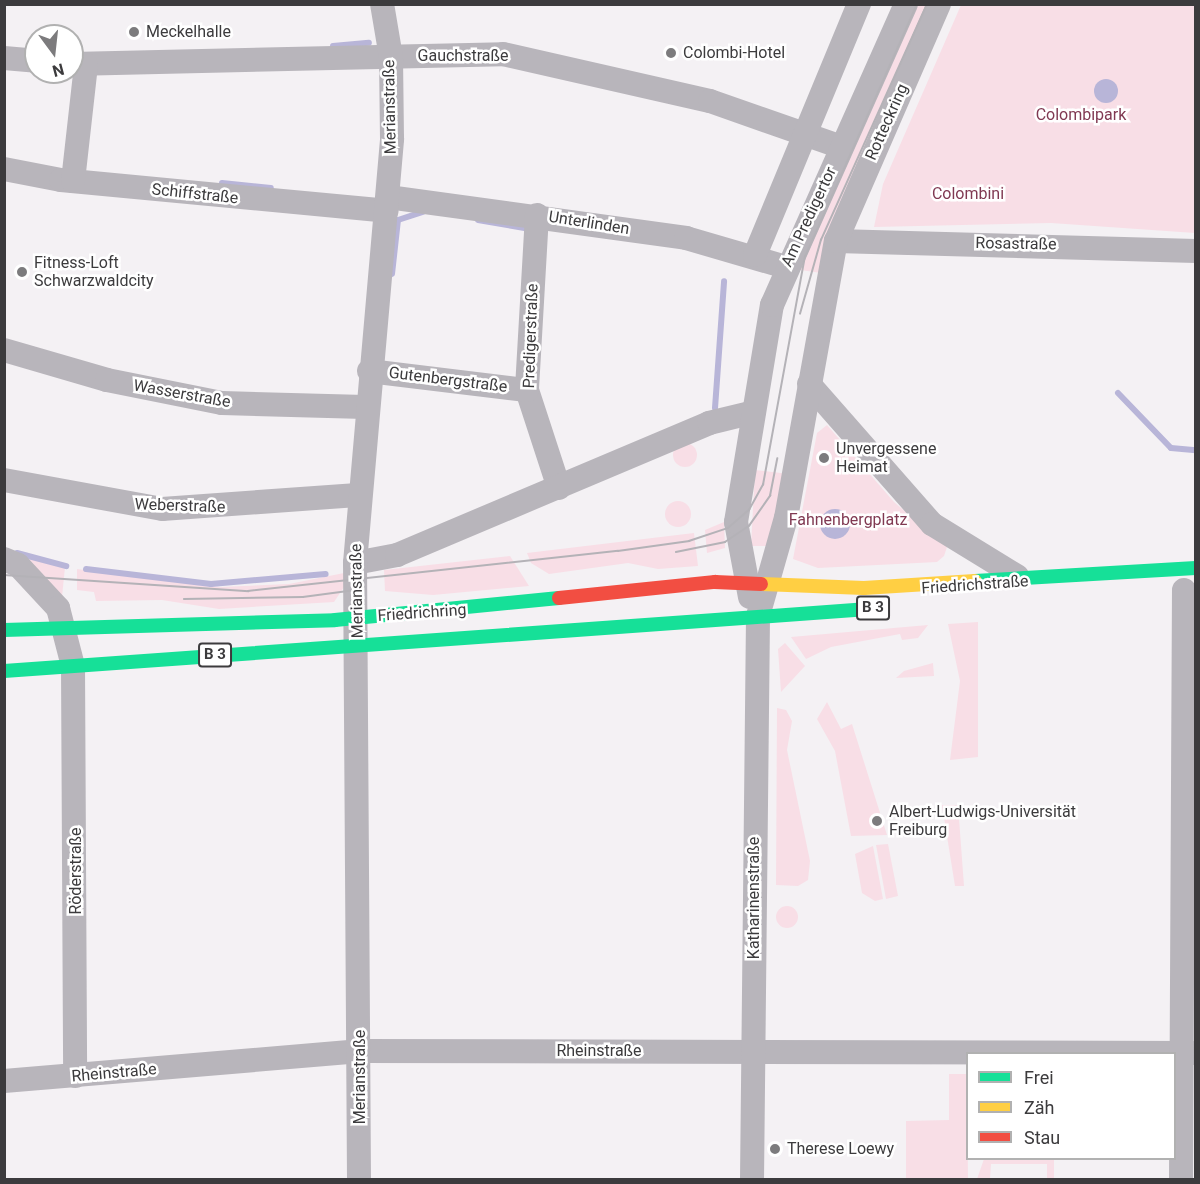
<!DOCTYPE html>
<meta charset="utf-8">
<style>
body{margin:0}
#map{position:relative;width:1200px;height:1184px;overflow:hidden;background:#f4f1f4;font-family:Roboto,sans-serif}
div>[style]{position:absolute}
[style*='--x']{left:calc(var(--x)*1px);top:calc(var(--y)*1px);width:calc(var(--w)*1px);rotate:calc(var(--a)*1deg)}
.green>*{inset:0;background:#f8dee6}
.round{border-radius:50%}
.water>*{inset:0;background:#b8b5d8}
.stream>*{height:6px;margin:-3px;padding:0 3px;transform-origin:3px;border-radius:3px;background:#b8b5d8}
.street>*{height:24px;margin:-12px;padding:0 12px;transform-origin:12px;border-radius:12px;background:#b8b5bb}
.fast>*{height:14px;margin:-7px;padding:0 7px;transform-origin:7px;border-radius:7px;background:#16e098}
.slow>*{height:14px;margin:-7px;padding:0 7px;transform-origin:7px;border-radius:7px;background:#ffcf43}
.jam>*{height:14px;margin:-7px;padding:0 7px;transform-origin:7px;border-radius:7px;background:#f24e42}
.tram>*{height:1.5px;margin:-0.75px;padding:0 0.75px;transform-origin:0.75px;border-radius:0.75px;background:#b4b2b7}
.dots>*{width:16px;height:16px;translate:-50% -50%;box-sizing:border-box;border:3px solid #fff;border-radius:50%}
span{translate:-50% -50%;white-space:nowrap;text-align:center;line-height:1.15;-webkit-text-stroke:5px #fff;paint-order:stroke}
.shield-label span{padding:2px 4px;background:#fff;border:2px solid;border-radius:4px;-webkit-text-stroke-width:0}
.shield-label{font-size:15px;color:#3c3b3d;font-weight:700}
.poi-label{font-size:16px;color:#3c3b3d}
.left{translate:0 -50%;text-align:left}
.street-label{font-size:16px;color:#3c3b3d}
.park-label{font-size:16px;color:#803952}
.frame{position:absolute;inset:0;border:6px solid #3c3b3d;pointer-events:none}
.legend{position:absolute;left:966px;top:1052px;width:210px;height:108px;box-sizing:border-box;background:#fff;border:2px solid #b1b1b1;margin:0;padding:8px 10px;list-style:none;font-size:18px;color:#3c3b3d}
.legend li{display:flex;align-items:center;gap:12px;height:30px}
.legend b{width:30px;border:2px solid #b1b1b1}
.north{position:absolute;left:24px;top:24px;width:60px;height:60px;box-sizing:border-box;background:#fff;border:2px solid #b1b1b1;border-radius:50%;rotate:165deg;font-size:16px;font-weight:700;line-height:24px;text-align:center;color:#3c3b3d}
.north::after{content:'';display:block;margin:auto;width:21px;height:27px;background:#7c7b7d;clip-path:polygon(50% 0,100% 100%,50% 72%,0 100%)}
</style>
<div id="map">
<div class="green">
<div style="clip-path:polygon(912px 5px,932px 5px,821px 273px,794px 269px)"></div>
<div style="clip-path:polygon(961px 5px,1195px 5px,1195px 233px,1051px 223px,874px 227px,883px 184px)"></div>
<div style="clip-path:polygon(827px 425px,894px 502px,947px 547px,944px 556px,937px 562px,818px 568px,793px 559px,817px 433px)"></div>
<div class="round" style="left:673px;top:443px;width:24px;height:24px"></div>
<div style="clip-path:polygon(755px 470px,789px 474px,767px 546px,751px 546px)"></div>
<div class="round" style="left:665px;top:501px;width:26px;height:26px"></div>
<div style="clip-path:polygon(724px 522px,725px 548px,707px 553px,705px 530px)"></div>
<div style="clip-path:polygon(694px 533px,698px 566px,658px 569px,628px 563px,549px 574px,531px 563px,527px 553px)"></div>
<div style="clip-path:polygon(510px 556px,529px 586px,433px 595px,385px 591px,384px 570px)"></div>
<div style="clip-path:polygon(22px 557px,65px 567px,62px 597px)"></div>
<div style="clip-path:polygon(77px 569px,220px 587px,289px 584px,344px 573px,344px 587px,334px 602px,219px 609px,162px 600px,96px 601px,94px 592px,77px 590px)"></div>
<div style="clip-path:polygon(978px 622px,978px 757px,950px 760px,960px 681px,948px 624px)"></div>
<div style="clip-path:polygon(928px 625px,918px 638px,902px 640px,900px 634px,831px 647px,806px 659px,791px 637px)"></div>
<div style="clip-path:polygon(785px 643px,805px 666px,781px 692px,778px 649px)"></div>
<div style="clip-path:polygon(933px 663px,934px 676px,896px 678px,904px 671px)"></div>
<div style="clip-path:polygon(827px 702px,841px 729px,852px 724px,887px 835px,851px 836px,835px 751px,817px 719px)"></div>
<div style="clip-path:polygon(777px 708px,786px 710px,792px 721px,787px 750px,810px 861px,808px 880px,798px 886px,776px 885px)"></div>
<div style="clip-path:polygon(942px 805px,958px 805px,964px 886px,955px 886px)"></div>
<div style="clip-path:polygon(888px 844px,898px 896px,886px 899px,876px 845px)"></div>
<div style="clip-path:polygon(873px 846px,883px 899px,875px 901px,862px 893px,855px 854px)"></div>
<div class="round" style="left:776px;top:906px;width:22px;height:22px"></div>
<div style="clip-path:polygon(949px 1074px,967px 1074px,968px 1179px,906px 1179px,906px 1121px,949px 1120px)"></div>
<div style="clip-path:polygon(984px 1159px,1054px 1159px,1054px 1179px,1047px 1179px,1047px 1164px,991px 1164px,990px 1179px,977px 1179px)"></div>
</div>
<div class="water">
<div class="round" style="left:1094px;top:79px;width:24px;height:24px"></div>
<div class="round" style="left:820px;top:509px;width:30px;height:30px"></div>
</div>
<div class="stream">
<div style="--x:333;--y:46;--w:36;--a:-5"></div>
<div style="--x:222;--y:183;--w:49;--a:5.8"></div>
<div style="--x:478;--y:220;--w:53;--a:9.8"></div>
<div style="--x:392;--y:274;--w:54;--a:-83.7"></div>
<div style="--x:398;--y:220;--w:26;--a:-18"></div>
<div style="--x:1118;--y:393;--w:76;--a:46.1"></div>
<div style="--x:1171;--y:448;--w:25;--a:5"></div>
<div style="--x:715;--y:408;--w:127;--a:-85.9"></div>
<div style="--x:17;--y:553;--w:51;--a:14.9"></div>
<div style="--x:86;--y:569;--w:126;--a:6.8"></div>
<div style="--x:211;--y:584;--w:115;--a:-5"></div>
</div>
<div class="street">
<div style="--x:4;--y:58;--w:32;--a:5"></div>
<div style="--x:72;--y:64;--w:431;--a:-1.3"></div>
<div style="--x:503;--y:54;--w:212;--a:12.8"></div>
<div style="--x:710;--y:101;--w:139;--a:19.3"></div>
<div style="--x:4;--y:169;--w:58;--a:10.9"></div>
<div style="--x:61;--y:180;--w:327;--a:5.4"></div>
<div style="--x:73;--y:181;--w:117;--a:-83.6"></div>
<div style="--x:388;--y:197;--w:301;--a:7.8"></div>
<div style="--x:686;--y:238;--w:104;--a:16.2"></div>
<div style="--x:537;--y:215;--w:175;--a:93.3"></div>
<div style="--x:527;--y:390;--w:103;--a:71.9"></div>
<div style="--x:836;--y:241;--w:360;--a:1.6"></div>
<div style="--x:755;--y:255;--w:272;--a:-67.5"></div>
<div style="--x:4;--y:350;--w:107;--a:16.2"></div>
<div style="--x:107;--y:380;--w:117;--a:11.3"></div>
<div style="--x:222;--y:403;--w:143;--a:1.6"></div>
<div style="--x:369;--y:371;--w:159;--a:6.9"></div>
<div style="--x:809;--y:384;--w:186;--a:48.7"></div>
<div style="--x:932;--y:524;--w:100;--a:31.5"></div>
<div style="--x:4;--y:480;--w:161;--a:10.4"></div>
<div style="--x:162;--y:509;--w:196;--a:-4.1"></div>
<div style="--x:4;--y:559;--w:15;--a:23"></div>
<div style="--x:18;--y:565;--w:59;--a:47.1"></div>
<div style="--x:58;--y:608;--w:60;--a:75.5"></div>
<div style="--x:73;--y:666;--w:410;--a:89.7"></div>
<div style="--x:355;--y:563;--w:43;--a:-10.8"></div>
<div style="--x:397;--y:555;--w:339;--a:-22.9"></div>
<div style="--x:709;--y:423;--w:46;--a:-13.7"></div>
<div style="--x:750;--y:597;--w:76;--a:-100.6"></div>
<div style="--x:736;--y:522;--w:220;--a:-80.6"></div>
<div style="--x:772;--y:305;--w:329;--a:-66"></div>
<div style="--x:4;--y:1081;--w:358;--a:-4.8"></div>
<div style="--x:361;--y:1051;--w:835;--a:0.14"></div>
<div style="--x:359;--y:1180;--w:617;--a:-90.37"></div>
<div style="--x:355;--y:563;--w:426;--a:-85"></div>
<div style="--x:392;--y:139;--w:82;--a:-90.7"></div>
<div style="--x:391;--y:57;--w:54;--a:-99.6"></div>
<div style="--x:752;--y:1180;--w:564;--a:-89.39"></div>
<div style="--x:758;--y:616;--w:102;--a:-74.1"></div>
<div style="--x:786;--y:518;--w:281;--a:-79.8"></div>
<div style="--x:836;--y:241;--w:258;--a:-66.5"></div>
<div style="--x:1181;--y:1180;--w:590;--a:-89.71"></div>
</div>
<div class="fast">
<div style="--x:975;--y:581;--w:221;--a:-3.4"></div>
<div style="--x:4;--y:630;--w:331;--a:-1.7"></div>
<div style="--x:335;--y:620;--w:225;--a:-5.6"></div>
<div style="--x:4;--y:671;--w:880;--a:-4.1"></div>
</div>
<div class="slow">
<div style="--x:761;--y:584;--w:103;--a:2.2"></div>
<div style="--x:864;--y:588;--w:111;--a:-3.6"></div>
</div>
<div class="jam">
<div style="--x:559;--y:598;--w:157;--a:-5.9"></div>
<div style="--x:715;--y:582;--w:46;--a:2.5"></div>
</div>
<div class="tram">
<div style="--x:800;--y:314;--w:77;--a:-74.2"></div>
<div style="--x:821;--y:240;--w:259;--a:-65.8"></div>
<div style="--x:676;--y:552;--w:50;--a:-11.5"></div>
<div style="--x:725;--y:542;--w:29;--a:-34"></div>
<div style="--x:749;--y:526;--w:37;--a:-55"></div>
<div style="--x:770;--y:496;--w:38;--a:-79"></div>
<div style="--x:4;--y:575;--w:245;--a:3.8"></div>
<div style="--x:248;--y:591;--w:372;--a:-6.2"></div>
<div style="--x:618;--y:551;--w:72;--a:-8"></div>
<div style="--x:689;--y:541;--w:41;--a:-18.4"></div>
<div style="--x:728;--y:528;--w:28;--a:-41"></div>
<div style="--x:749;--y:510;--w:29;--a:-61"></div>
<div style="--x:763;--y:485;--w:232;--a:-79.6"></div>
<div style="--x:805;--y:257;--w:277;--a:-66.1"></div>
<div style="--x:184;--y:599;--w:119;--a:-1"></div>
<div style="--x:303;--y:597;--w:62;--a:-7.5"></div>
</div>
<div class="dots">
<div style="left:134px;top:32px;background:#7c7b7d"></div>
<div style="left:671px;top:53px;background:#7c7b7d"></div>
<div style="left:22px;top:272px;background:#7c7b7d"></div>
<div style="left:824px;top:458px;background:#7c7b7d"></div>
<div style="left:877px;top:821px;background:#7c7b7d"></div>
<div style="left:775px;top:1149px;background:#7c7b7d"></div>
</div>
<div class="shield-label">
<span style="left:873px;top:608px">B 3</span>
<span style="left:215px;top:655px">B 3</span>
</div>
<div class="poi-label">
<span class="left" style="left:146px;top:32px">Meckelhalle</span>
<span class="left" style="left:683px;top:53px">Colombi-Hotel</span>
<span class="left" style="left:34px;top:272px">Fitness-Loft<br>Schwarzwaldcity</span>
<span class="left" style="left:836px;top:458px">Unvergessene<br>Heimat</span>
<span class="left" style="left:889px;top:821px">Albert-Ludwigs-Universität<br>Freiburg</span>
<span class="left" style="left:787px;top:1149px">Therese Loewy</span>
</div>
<div class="street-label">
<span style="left:463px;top:56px">Gauchstraße</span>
<span style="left:390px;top:107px;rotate:-91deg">Merianstraße</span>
<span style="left:887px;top:122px;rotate:-66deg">Rotteckring</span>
<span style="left:195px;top:194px;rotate:6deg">Schiffstraße</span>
<span style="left:809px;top:217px;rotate:-65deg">Am Predigertor</span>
<span style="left:589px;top:223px;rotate:9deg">Unterlinden</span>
<span style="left:1016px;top:244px;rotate:1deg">Rosastraße</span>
<span style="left:531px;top:336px;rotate:-88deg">Predigerstraße</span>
<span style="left:448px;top:380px;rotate:7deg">Gutenbergstraße</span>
<span style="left:182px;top:394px;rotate:10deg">Wasserstraße</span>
<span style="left:180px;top:506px;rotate:2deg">Weberstraße</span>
<span style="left:975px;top:585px;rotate:-4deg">Friedrichstraße</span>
<span style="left:357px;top:591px;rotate:-91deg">Merianstraße</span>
<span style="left:422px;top:613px;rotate:-4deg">Friedrichring</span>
<span style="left:76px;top:871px;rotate:-90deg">Röderstraße</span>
<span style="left:754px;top:898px;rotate:-90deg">Katharinenstraße</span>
<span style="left:599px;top:1051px">Rheinstraße</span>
<span style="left:114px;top:1073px;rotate:-5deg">Rheinstraße</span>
<span style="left:360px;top:1077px;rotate:-90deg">Merianstraße</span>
</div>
<div class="park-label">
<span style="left:1081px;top:115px">Colombipark</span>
<span style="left:968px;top:194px">Colombini</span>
<span style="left:848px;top:520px">Fahnenbergplatz</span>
</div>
<div class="frame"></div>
<ul class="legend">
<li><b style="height:8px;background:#16e098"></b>Frei</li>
<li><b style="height:8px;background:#ffcf43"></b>Zäh</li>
<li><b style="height:8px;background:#f24e42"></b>Stau</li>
</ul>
<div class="north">N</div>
</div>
